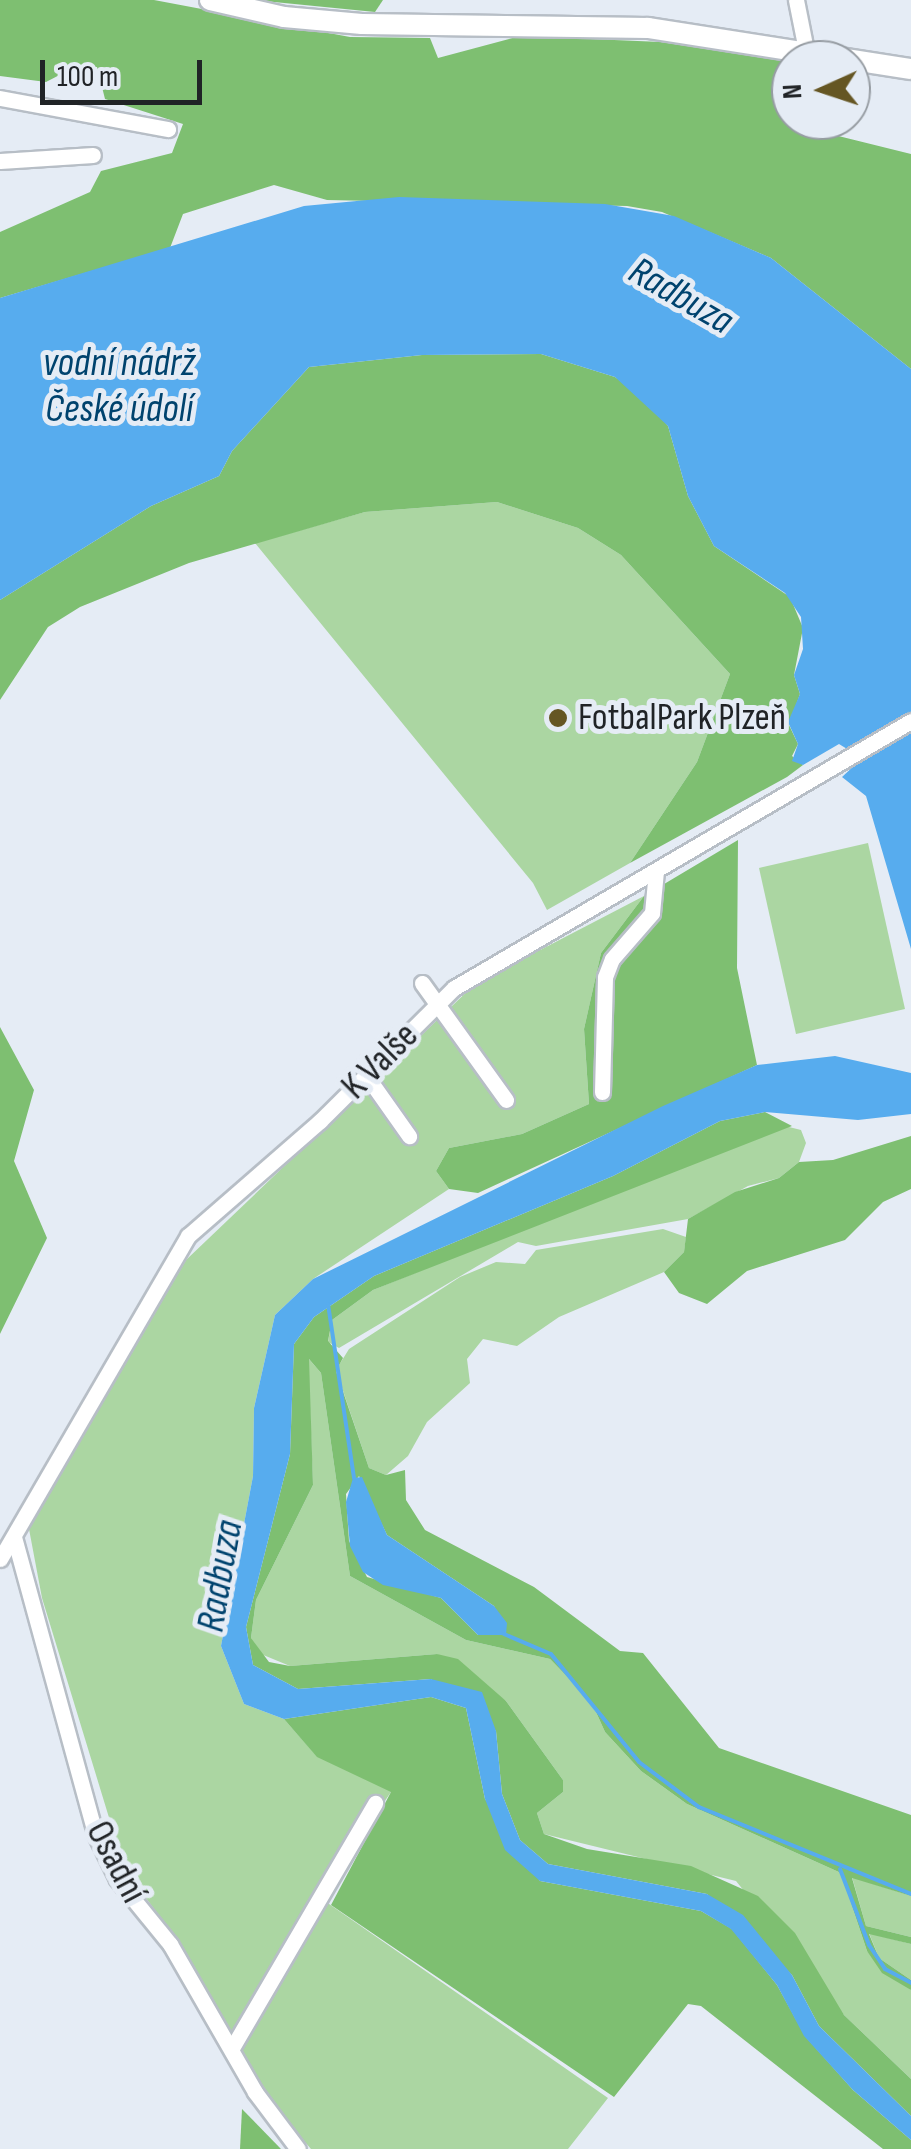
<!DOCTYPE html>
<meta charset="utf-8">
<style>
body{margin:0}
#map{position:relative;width:911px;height:2149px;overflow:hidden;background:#e5ecf5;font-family:"Sofia Sans Condensed",sans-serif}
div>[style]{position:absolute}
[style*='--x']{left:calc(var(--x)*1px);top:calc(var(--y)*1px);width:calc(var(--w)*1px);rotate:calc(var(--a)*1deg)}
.green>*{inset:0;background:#abd6a2}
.forest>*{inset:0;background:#7ebf71}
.water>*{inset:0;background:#57acee}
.stream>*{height:4px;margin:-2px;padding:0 2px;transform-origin:2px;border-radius:2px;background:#57acee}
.roads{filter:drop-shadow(2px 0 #b7bec6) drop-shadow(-2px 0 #b7bec6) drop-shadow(0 2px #b7bec6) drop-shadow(0 -2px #b7bec6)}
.minor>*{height:15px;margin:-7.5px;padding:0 7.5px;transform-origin:7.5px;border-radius:7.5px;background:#fff}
.major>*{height:20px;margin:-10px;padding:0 10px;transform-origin:10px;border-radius:10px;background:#fff}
.dots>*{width:28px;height:28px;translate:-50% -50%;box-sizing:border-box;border:5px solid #e5ecf5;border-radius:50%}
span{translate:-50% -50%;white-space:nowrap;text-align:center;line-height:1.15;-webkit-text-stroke:10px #e5ecf5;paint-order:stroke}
.poi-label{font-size:38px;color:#202326}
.left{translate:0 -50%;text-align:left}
.street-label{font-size:38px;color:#202326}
.water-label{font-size:40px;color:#00436e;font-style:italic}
.north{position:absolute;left:771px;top:40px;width:100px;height:100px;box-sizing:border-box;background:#e5ecf5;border:2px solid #969ca2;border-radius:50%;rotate:267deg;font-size:28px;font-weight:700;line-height:40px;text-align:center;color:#202326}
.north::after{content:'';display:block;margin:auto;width:35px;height:45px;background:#655623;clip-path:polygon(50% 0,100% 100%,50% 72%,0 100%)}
.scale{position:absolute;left:40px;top:60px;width:162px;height:45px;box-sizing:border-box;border:5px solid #202326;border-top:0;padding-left:12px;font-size:30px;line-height:35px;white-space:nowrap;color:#202326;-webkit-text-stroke:8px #e5ecf5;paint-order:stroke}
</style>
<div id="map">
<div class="green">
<div style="clip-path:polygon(497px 502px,578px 528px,621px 555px,730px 674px,697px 762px,630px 863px,547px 910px,533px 883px,255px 543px,365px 512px)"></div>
<div style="clip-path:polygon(868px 843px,905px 1009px,796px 1034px,759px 868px)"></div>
<div style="clip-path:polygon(644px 896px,601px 953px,584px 1029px,589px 1104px,522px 1134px,449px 1148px,436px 1171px,449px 1189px,313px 1279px,275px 1315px,254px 1408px,253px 1476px,221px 1646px,244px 1704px,284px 1719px,314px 1753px,424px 1725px,391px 1792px,319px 1897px,608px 2098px,568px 2149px,311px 2149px,257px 2087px,181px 1945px,125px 1870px,42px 1598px,29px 1529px,186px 1260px,475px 984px)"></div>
<div style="clip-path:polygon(781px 1125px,801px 1130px,806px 1143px,799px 1162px,779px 1178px,748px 1186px,688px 1219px,536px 1246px,518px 1242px,339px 1348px,328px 1342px,332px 1320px,373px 1290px)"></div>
<div style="clip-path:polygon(663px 1229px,686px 1237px,684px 1252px,664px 1272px,559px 1317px,517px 1346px,483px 1339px,467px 1359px,470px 1383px,427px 1422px,408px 1456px,386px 1475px,369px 1468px,336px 1370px,349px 1349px,460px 1277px,496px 1262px,525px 1264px,536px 1250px)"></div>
<div style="clip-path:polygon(308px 1358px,321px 1373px,350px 1576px,466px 1640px,550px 1659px,591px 1701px,605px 1732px,641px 1771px,687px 1804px,841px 1873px,867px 1951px,911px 1990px,911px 2079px,844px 2015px,736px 1881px,544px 1834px,537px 1813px,563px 1792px,563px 1780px,506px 1701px,437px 1654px,290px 1666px,256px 1652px,251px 1638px,256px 1600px,313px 1485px)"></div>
<div style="clip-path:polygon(852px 1877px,911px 1896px,911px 1937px,866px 1926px)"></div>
<div style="clip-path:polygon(869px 1933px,911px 1944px,911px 1980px,879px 1958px)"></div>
</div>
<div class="forest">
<div style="clip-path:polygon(0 0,154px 0,350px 37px,430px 38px,438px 58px,520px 36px,661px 42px,789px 61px,791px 120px,798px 126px,911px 154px,911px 369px,771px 258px,662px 212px,627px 206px,327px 200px,274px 185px,183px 214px,170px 248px,0 298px,0 232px,90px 192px,101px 171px,172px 153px,183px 124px,105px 99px,97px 67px,73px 68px,46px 82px,0 76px)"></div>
<div style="clip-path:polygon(254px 0,383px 0,375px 12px)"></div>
<div style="clip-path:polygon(541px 354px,615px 377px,648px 401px,668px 426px,688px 496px,714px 546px,790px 597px,803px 628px,794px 675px,800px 694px,789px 725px,798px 744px,792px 756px,803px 765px,787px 777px,630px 863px,697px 762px,730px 674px,621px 555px,578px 528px,497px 502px,365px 512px,189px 563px,80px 607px,48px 627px,0 700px,0 600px,151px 506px,219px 476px,232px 451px,309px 367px,422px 355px)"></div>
<div style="clip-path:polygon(738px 840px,737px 968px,757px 1065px,478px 1193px,449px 1189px,436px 1171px,449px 1148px,522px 1134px,589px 1104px,584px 1029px,601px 953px,644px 896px)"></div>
<div style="clip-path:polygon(0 1027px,34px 1090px,14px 1161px,47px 1238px,0 1334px)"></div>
<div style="clip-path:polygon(evenodd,765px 1112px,792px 1126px,373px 1290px,332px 1320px,328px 1341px,343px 1358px,336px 1371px,369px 1468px,386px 1475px,405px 1470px,406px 1500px,425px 1530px,534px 1587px,620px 1651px,643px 1653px,719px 1748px,911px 1815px,911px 1896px,852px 1878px,866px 1926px,911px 1937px,911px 1944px,869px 1934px,879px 1958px,911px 1980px,911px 1990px,882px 1973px,867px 1951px,841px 1873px,687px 1804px,641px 1771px,605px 1732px,591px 1701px,550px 1659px,466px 1640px,350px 1576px,321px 1373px,309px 1359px,313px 1485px,256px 1600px,251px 1638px,269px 1662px,290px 1666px,437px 1654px,458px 1659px,506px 1701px,563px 1780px,563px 1792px,537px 1813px,544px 1834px,587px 1849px,691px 1866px,758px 1896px,795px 1933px,844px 2015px,911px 2079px,911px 2116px,819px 2026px,792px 1975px,707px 1894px,548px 1864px,520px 1840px,502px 1794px,496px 1731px,431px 1679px,298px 1689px,253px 1665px,246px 1627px,290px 1454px,294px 1344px,314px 1317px,374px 1276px,613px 1176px,720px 1121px,765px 1112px,359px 1476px,387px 1535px,494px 1606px,506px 1634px,478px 1635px,441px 1598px,367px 1577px,349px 1541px,346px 1494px,359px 1476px)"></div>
<div style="clip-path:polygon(911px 1136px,911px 1189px,883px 1202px,845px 1240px,747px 1271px,707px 1304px,679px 1293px,664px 1272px,684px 1252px,688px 1219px,735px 1192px,779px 1178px,799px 1162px,833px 1160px)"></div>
<div style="clip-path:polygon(431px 1697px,466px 1708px,485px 1799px,540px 1881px,701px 1911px,732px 1929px,777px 1985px,805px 2036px,853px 2090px,911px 2140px,911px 2149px,883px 2149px,701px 2006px,688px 2004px,614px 2097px,331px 1905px,391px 1792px,317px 1757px,284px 1719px)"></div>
<div style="clip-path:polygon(242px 2109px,281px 2149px,240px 2149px)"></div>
</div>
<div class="water">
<div style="clip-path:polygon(399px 197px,605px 204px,674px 216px,771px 258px,911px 369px,911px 949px,866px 796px,842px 777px,856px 764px,852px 752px,839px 744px,803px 765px,792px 761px,798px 744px,788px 722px,800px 694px,794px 675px,803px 649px,801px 617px,785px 593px,714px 546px,688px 496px,668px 426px,615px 377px,541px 354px,422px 355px,309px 367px,232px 451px,219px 476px,151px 506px,0 600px,0 298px,304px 206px)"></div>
<div style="clip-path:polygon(835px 1056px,911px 1073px,911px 1114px,858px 1120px,765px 1112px,720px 1121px,613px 1176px,374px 1276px,314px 1317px,294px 1344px,290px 1454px,246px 1627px,253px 1665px,298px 1689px,431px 1679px,482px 1692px,496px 1731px,502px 1794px,520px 1840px,548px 1864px,707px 1894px,743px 1915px,792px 1975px,819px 2026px,911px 2116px,911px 2140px,853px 2090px,804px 2036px,777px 1985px,731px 1929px,701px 1911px,540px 1881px,505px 1850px,485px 1799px,466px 1708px,431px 1697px,284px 1719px,244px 1704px,221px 1646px,253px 1476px,254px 1408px,275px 1315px,313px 1279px,663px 1106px,757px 1065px)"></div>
<div style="clip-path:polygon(362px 1477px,387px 1535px,494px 1606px,507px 1623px,506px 1635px,478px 1635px,441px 1598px,383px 1585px,363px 1572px,350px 1546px,346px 1502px,353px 1478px)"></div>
</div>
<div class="stream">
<div style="--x:328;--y:1304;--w:176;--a:81.5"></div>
<div style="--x:504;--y:1634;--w:51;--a:23.1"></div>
<div style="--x:551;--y:1654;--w:139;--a:50.8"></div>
<div style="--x:639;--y:1762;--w:75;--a:36.9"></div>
<div style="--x:699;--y:1807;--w:229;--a:22.3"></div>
<div style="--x:840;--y:1869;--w:81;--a:69.1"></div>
<div style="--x:869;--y:1945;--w:29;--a:56"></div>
<div style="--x:885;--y:1969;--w:30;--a:28"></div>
</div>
<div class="roads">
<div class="minor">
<div style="--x:796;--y:0;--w:51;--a:78.7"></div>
<div style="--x:0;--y:98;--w:171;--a:10.5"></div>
<div style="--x:0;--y:161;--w:93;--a:-3.7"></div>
<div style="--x:422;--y:983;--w:144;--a:54.3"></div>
<div style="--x:366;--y:1075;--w:75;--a:54.8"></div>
<div style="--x:602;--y:1092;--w:115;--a:-88.5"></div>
<div style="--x:605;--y:977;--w:19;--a:-69"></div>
<div style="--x:612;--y:959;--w:61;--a:-49"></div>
<div style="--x:652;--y:913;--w:42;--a:-84.6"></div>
<div style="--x:14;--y:1537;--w:308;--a:74.7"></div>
<div style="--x:95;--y:1834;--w:50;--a:63.9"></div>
<div style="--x:117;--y:1879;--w:84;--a:50.8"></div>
<div style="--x:170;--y:1944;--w:171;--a:60.1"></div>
<div style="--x:255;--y:2092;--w:71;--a:53"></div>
<div style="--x:0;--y:1559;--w:374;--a:-59.8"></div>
<div style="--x:188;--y:1236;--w:175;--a:-41.1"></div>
<div style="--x:320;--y:1121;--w:189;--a:-44.8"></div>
<div style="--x:454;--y:988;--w:529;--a:-30.3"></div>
<div style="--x:232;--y:2048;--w:284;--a:-59.7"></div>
</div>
<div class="major">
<div style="--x:210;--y:0;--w:76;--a:12.9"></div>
<div style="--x:284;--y:17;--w:78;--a:5.1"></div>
<div style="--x:362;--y:24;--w:286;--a:0.8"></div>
<div style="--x:648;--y:28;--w:266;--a:8.9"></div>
</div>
</div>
<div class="dots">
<div style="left:558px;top:718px;background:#655623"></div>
</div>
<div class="poi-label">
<span class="left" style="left:578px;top:718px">FotbalPark Plzeň</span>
</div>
<div class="street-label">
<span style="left:380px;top:1061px;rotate:-45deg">K Valše</span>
<span style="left:116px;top:1862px;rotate:62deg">Osadní</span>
</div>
<div class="water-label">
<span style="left:681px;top:296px;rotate:30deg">Radbuza</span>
<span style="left:119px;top:386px">vodní nádrž<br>České údolí</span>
<span style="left:220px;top:1576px;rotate:-80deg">Radbuza</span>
</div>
<div class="north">N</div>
<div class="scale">100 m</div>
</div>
